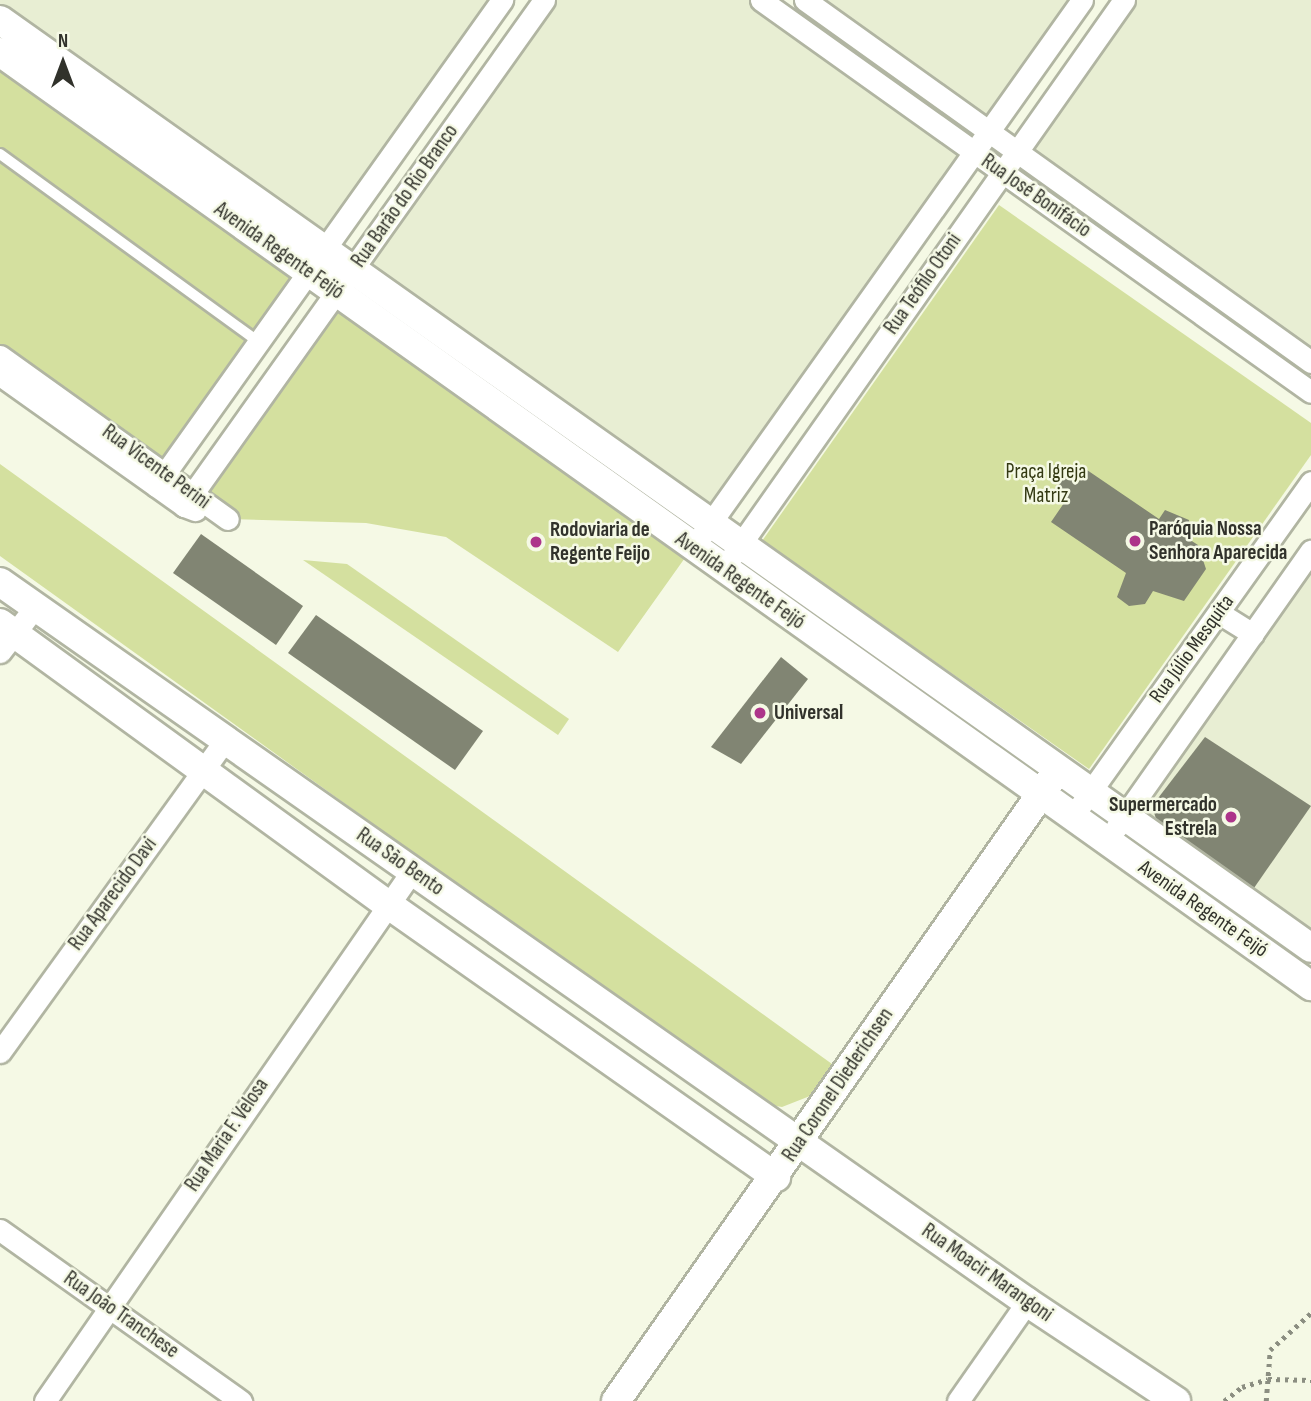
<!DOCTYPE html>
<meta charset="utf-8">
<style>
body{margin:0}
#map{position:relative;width:1311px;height:1401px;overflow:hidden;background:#f5f9e5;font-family:"Sofia Sans Condensed",sans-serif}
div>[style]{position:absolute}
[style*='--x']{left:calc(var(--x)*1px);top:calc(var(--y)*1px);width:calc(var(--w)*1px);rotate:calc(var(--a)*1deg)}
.built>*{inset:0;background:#e8eed3}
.green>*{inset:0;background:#d4e09f}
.building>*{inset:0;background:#818573}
.path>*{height:4.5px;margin-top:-2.25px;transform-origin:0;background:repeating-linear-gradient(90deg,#8b8e81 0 3.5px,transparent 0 8.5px)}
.roads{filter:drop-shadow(2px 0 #b1b5a2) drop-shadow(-2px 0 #b1b5a2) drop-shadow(0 2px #b1b5a2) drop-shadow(0 -2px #b1b5a2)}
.service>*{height:10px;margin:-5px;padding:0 5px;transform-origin:5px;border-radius:5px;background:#fff}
.minor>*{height:21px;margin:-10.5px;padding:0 10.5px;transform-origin:10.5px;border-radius:10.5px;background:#fff}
.tertiary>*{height:28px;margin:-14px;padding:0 14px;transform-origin:14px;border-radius:14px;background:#fff}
.dots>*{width:19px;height:19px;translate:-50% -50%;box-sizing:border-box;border:4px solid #f5f9e5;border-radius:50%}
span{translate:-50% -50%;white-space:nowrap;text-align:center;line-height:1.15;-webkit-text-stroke:5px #f5f9e5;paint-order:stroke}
.street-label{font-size:21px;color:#31322b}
.park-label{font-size:21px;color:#333912}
.poi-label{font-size:21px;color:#31322b;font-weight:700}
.left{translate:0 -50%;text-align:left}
.right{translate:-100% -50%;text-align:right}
.north{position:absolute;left:28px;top:28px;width:70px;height:70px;-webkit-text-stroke:5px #f5f9e5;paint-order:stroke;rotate:0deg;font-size:19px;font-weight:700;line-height:28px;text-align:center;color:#31322b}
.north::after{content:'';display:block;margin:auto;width:24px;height:32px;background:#31322b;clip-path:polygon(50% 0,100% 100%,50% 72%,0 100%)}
</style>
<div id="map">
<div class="built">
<div style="clip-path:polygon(0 0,502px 0,324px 250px,0 20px)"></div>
<div style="clip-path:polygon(544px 0,761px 0,973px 151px,710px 522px,352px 270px)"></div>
<div style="clip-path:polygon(805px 0,1082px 0,988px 131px)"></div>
<div style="clip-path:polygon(1124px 0,1311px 0,1311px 362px,1017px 151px)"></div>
<div style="clip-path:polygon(1311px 551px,1311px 948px,1124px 816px)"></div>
</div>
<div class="green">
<div style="clip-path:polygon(0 52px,309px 272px,165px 474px,0 356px)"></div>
<div style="clip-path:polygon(999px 205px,1311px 423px,1311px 455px,1089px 769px,762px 541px)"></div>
<div style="clip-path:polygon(337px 292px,687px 555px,618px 652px,446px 537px,366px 523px,228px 519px,193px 494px)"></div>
<div style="clip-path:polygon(0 464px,832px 1064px,810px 1096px,782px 1107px,745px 1101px,461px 887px,0 556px)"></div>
<div style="clip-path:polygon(303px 560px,347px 564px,569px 719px,558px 735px)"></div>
</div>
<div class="building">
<div style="clip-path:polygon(1087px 470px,1159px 519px,1165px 510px,1189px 520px,1190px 528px,1184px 536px,1198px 545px,1206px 569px,1184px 601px,1153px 591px,1145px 604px,1129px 606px,1117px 597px,1126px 573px,1051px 522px,1064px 503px,1052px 495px,1065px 475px,1077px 484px)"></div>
<div style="clip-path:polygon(201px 534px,303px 606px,276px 645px,173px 573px)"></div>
<div style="clip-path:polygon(316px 615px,483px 731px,455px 770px,288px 653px)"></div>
<div style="clip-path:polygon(781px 657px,808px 679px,741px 764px,711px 747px)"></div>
<div style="clip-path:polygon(1205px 737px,1311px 806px,1254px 888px,1157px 822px,1152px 806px)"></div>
</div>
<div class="path">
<div style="--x:1224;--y:1401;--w:23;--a:-38"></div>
<div style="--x:1242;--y:1387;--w:27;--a:-17"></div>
<div style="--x:1268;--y:1379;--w:43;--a:1.3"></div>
<div style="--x:1266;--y:1401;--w:51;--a:-85.5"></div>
<div style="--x:1270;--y:1350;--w:55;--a:-42.1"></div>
</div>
<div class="roads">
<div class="service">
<div style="--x:0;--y:154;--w:320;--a:36"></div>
</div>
<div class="minor">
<div style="--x:761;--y:0;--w:675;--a:35.48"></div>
<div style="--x:805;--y:0;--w:622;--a:35.58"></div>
<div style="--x:0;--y:356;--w:280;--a:35.6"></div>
<div style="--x:0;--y:375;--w:226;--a:35.4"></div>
<div style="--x:184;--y:506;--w:12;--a:20"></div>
<div style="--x:156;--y:486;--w:597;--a:-54.55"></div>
<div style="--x:184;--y:506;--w:621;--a:-54.57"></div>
<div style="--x:702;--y:535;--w:656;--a:-54.61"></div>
<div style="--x:733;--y:555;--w:679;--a:-54.84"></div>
<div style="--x:1219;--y:613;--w:40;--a:32"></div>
<div style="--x:0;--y:652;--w:57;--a:-52.1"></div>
<div style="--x:1073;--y:816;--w:410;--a:-54.5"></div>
<div style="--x:1116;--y:828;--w:339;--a:-54.9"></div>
<div style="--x:0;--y:1052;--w:388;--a:-54.2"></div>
<div style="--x:0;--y:1230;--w:296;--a:35.4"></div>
<div style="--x:45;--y:1401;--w:645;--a:-55.3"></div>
<div style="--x:958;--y:1401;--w:121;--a:-55.1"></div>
</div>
<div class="tertiary">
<div style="--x:0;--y:20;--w:1606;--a:35.29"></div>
<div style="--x:0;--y:52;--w:1610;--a:35.47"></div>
<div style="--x:0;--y:582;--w:1254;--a:35.03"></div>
<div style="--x:1027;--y:1302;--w:179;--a:33.6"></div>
<div style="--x:0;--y:623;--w:477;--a:36"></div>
<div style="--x:386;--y:903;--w:477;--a:35.1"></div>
<div style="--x:616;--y:1401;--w:760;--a:-55.01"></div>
</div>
</div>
<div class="dots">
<div style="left:1135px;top:541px;background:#ad358a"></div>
<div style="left:536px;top:542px;background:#ad358a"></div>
<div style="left:760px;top:713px;background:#ad358a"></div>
<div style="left:1231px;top:817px;background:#ad358a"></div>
</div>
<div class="street-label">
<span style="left:405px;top:196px;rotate:-55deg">Rua Barão do Rio Branco</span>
<span style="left:1036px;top:196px;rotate:35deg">Rua José Bonifácio</span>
<span style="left:279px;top:251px;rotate:35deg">Avenida Regente Feijó</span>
<span style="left:923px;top:284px;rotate:-55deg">Rua Teófilo Otoni</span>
<span style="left:156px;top:467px;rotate:36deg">Rua Vicente Perini</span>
<span style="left:740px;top:581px;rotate:35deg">Avenida Regente Feijó</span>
<span style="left:1192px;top:649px;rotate:-54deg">Rua Júlio Mesquita</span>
<span style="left:400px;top:862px;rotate:35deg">Rua São Bento</span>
<span style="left:113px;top:894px;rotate:-54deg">Rua Aparecido Davi</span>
<span style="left:1203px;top:909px;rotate:35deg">Avenida Regente Feijó</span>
<span style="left:838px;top:1085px;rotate:-56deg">Rua Coronel Diederichsen</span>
<span style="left:227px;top:1135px;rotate:-56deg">Rua Maria F. Velosa</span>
<span style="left:987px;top:1273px;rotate:35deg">Rua Moacir Marangoni</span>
<span style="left:121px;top:1315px;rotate:35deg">Rua João Tranchese</span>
</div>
<div class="park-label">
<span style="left:1046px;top:484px">Praça Igreja<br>Matriz</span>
</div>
<div class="poi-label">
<span class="left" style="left:1149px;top:541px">Paróquia Nossa<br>Senhora Aparecida</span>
<span class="left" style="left:550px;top:542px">Rodoviaria de<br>Regente Feijo</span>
<span class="left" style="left:774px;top:713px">Universal</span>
<span class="right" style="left:1217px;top:817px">Supermercado<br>Estrela</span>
</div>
<div class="north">N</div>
</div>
